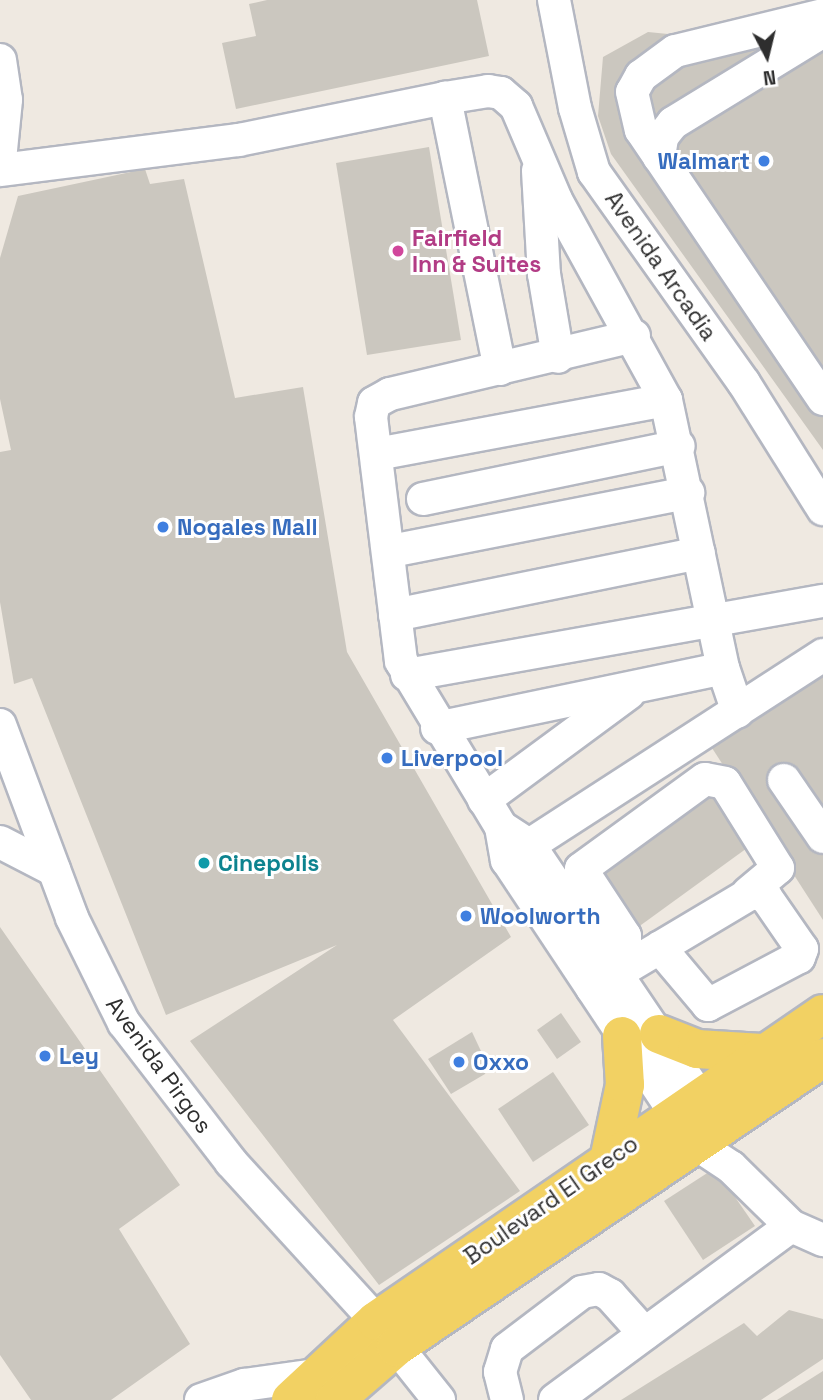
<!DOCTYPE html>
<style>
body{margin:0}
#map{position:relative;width:823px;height:1400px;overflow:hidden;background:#efe9e1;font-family:"Space Grotesk",sans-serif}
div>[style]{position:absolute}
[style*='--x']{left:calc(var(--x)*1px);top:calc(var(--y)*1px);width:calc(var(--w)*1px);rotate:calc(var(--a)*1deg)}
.building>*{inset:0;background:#cbc7bf}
.roads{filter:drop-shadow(2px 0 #b4b7c1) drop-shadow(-2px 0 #b4b7c1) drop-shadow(0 2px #b4b7c1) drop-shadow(0 -2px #b4b7c1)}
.minor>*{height:32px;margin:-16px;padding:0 16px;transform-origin:16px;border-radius:16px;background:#fff}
.major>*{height:38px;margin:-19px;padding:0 19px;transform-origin:19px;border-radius:19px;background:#f2d163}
.dots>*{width:19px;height:19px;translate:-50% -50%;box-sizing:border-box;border:4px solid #fff;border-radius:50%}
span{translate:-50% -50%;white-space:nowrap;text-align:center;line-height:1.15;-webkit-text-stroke:6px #fff;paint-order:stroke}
.shop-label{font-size:23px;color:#366cbe;font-weight:700}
.right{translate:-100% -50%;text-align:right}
.left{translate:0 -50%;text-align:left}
.hotel-label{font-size:23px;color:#b23c85;font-weight:700}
.street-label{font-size:23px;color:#2e2e2e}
.culture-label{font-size:23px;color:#0d838f;font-weight:700}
.north{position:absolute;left:732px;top:21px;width:70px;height:70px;-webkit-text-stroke:5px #fff;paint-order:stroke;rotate:173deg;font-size:19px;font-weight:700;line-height:28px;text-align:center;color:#2e2e2e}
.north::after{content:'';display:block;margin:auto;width:24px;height:32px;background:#2e2e2e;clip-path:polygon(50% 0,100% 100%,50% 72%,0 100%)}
</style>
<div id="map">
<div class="building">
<div style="clip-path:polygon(267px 0,477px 0,489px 56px,236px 109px,222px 43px,256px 36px,249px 4px)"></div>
<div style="clip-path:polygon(823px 1px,823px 450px,611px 154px,598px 116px,603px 57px,648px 32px,678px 35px)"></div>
<div style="clip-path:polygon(429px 147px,461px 340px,367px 355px,336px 163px)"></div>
<div style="clip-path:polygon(145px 169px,150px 184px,184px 179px,235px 398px,303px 387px,347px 652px,511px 937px,393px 1020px,520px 1191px,379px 1285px,190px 1041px,337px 945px,166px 1015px,32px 678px,14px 684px,0 602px,0 452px,11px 450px,0 399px,0 258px,18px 196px)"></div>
<div style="clip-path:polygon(823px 656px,823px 920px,703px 734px)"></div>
<div style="clip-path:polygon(709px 780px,754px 843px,630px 933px,584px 871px)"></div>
<div style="clip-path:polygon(0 927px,180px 1185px,119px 1229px,190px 1344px,111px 1400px,31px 1400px,0 1355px)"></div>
<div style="clip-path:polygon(561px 1013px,581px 1042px,557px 1059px,537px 1030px)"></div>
<div style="clip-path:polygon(472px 1032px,488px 1066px,485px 1074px,451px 1094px,428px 1059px)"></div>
<div style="clip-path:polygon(553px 1072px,589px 1125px,533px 1162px,498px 1109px)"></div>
<div style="clip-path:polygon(715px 1168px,755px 1226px,703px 1260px,664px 1201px)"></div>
<div style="clip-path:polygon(789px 1310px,823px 1319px,823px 1359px,761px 1400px,621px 1400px,744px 1323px,757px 1336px)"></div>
<div style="clip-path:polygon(823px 1371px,823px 1400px,777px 1400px)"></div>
</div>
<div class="roads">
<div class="minor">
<div style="--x:554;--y:0;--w:110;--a:79"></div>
<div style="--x:575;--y:108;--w:67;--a:73.5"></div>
<div style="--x:594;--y:172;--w:259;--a:54.6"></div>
<div style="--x:744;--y:383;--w:149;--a:57.9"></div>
<div style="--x:823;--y:15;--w:152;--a:166.3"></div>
<div style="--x:675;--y:51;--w:42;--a:143.7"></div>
<div style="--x:641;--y:76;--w:18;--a:119"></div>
<div style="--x:632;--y:92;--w:39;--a:77"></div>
<div style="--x:641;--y:130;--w:325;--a:55.9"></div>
<div style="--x:0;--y:60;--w:40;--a:81.5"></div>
<div style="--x:6;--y:100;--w:60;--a:95.7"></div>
<div style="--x:659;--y:157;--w:20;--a:-81"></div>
<div style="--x:662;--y:137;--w:18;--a:-52"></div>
<div style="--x:673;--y:123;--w:176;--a:-31.5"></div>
<div style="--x:0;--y:170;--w:241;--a:-7.2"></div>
<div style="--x:239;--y:140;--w:210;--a:-11.5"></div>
<div style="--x:538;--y:171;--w:103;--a:86.7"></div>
<div style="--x:544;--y:274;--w:84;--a:80.4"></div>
<div style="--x:634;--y:336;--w:251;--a:166.6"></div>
<div style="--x:390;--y:394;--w:18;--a:151"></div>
<div style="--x:374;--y:403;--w:14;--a:102"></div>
<div style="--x:371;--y:417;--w:246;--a:83"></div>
<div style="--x:401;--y:661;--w:194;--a:58.9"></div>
<div style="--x:501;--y:827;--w:34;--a:80"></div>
<div style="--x:507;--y:860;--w:341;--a:56.4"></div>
<div style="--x:696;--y:1144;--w:42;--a:33.3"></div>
<div style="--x:731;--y:1167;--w:84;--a:44.5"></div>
<div style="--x:791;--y:1226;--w:35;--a:24"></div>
<div style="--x:500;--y:369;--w:277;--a:-101.5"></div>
<div style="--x:445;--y:98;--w:44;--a:-9.2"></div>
<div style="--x:488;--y:91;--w:13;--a:9"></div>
<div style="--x:501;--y:93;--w:20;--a:41"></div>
<div style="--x:516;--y:106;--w:102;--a:66.9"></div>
<div style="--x:556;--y:200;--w:228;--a:61.2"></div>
<div style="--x:666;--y:400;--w:274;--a:78"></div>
<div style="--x:723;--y:668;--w:46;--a:71.2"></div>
<div style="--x:377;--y:454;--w:294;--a:-10.6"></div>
<div style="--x:423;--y:499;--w:261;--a:-11.7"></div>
<div style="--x:391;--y:551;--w:303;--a:-11.1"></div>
<div style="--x:395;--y:615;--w:310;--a:-11.5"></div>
<div style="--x:407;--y:675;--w:423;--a:-10.1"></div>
<div style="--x:0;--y:725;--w:206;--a:69.5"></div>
<div style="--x:72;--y:918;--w:117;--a:63.7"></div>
<div style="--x:124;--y:1023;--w:175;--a:52.4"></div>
<div style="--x:231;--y:1162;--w:215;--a:47.6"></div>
<div style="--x:376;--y:1321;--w:101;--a:51.4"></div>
<div style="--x:437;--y:728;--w:292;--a:-11.8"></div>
<div style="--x:784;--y:780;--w:69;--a:55.6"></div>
<div style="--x:484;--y:800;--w:180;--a:-36.4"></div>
<div style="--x:501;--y:827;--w:33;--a:33"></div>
<div style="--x:529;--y:845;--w:328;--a:55.9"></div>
<div style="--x:0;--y:842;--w:61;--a:27.4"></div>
<div style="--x:511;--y:857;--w:372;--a:-32.9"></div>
<div style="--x:626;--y:969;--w:33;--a:-92"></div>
<div style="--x:625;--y:936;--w:80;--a:-123.3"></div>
<div style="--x:581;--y:869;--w:153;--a:-36"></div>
<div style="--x:705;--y:779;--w:20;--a:11"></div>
<div style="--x:725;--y:783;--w:100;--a:58.1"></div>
<div style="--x:778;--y:868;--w:39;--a:140"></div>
<div style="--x:592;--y:988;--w:187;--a:-30.8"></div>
<div style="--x:753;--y:892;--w:14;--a:21"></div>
<div style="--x:766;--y:897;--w:63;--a:55.3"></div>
<div style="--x:802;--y:949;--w:9;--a:111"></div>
<div style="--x:799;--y:957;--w:103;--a:152.2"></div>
<div style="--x:708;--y:1005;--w:75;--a:-130.1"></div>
<div style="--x:201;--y:1400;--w:46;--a:-19.2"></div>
<div style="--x:244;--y:1385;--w:72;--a:-8"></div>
<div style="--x:507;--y:1400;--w:29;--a:-104"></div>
<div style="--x:500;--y:1372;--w:24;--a:-73"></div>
<div style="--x:507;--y:1349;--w:94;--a:-37.2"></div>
<div style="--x:582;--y:1292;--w:17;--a:-10"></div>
<div style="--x:599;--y:1289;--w:13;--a:29"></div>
<div style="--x:610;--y:1295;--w:52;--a:48.1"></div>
<div style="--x:555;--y:1400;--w:293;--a:-36.4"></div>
</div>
<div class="major">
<div style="--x:659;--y:1034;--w:41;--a:21.5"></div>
<div style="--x:697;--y:1049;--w:65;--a:3.5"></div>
<div style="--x:609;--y:1160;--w:77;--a:-78"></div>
<div style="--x:625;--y:1085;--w:49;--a:-93.5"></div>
<div style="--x:291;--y:1400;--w:116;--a:-42.9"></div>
<div style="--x:376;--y:1321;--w:542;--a:-34.48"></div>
<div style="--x:335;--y:1400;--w:81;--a:-41"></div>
<div style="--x:396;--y:1347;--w:516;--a:-34.09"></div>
</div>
</div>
<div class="dots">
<div style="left:764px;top:161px;background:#3f7fe0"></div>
<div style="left:398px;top:251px;background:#d1479c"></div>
<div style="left:163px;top:527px;background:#3f7fe0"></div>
<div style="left:387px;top:758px;background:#3f7fe0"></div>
<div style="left:204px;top:863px;background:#0f9aa8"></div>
<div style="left:466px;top:916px;background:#3f7fe0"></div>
<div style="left:45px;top:1056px;background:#3f7fe0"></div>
<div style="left:459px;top:1062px;background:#3f7fe0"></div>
</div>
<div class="shop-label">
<span class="right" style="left:750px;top:161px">Walmart</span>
<span class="left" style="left:177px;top:527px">Nogales Mall</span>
<span class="left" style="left:401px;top:758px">Liverpool</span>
<span class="left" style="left:480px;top:916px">Woolworth</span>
<span class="left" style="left:59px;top:1056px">Ley</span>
<span class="left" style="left:473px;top:1062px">Oxxo</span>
</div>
<div class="hotel-label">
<span class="left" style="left:412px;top:251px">Fairfield<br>Inn &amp; Suites</span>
</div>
<div class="street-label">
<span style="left:661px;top:266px;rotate:55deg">Avenida Arcadia</span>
<span style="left:159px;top:1065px;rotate:54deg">Avenida Pirgos</span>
<span style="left:551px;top:1200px;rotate:-35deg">Boulevard El Greco</span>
</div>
<div class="culture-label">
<span class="left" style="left:218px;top:863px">Cinepolis</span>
</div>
<div class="north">N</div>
</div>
